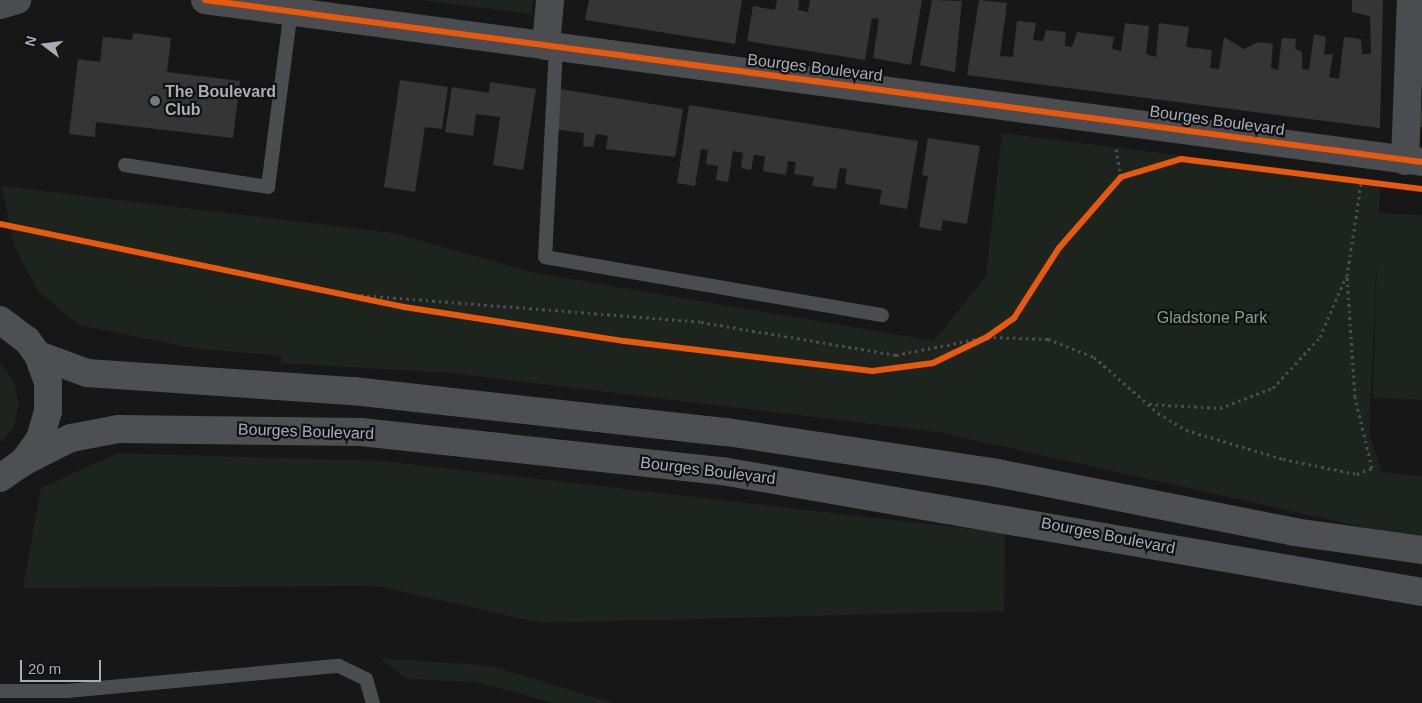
<!DOCTYPE html>
<style>
body{margin:0}
#map{position:relative;width:1422px;height:703px;overflow:hidden;background:#171717;font-family:Helvetica,sans-serif}
div>[style]{position:absolute}
[style*='--x']{left:calc(var(--x)*1px);top:calc(var(--y)*1px);width:calc(var(--w)*1px);rotate:calc(var(--a)*1deg)}
.green>*{inset:0;background:#1d241e}
.building>*{inset:0;background:#353536}
.path>*{height:3px;margin-top:-1.5px;transform-origin:0;background:repeating-linear-gradient(90deg,#4d4e52 0 2.5px,transparent 0 6.5px)}
.lane>*{height:14px;margin:-7px;padding:0 7px;transform-origin:7px;border-radius:7px;background:#4b4c50}
.street>*{height:28px;margin:-14px;padding:0 14px;transform-origin:14px;border-radius:14px;background:#4b4c50}
.primary>*{height:28px;margin:-14px;padding:0 14px;transform-origin:14px;border-radius:14px;background:#4d4f52}
.cycleway>*{height:6px;margin:-3px;padding:0 3px;transform-origin:3px;border-radius:3px;background:#e8590c}
.dots>*{width:14px;height:14px;translate:-50% -50%;box-sizing:border-box;border:2px solid #111113;border-radius:50%}
span{translate:-50% -50%;white-space:nowrap;text-align:center;line-height:1.15;-webkit-text-stroke:4.5px #111113;paint-order:stroke}
.street-label{font-size:16px;color:#a8adb8}
.poi-label{font-size:16px;color:#a8adb8;font-weight:700}
.left{translate:0 -50%;text-align:left}
.park-label{font-size:16px;color:#7fa381}
.north{position:absolute;left:20px;top:20px;width:50px;height:50px;-webkit-text-stroke:4px #111113;paint-order:stroke;rotate:285deg;font-size:14px;font-weight:700;line-height:20px;text-align:center;color:#a8adb8}
.north::after{content:'';display:block;margin:auto;width:18px;height:22px;background:#a8adb8;clip-path:polygon(50% 0,100% 100%,50% 72%,0 100%)}
.scale{position:absolute;left:20px;top:660px;width:81px;height:22px;box-sizing:border-box;border:2px solid #a8adb8;border-top:0;padding-left:6px;font-size:15px;line-height:18px;white-space:nowrap;color:#a8adb8;-webkit-text-stroke:4px #111113;paint-order:stroke}
</style>
<div id="map">
<div class="green">
<div style="clip-path:polygon(419px 0,533px 0,532px 14px)"></div>
<div style="clip-path:polygon(1002px 133px,1380px 181px,1379px 213px,1422px 215px,1422px 400px,1373px 398px,1377px 254px,1369px 435px,1382px 472px,1422px 476px,1422px 535px,1367px 528px,938px 432px,450px 373px,280px 363px,283px 356px,198px 349px,79px 325px,39px 292px,14px 246px,2px 186px,393px 233px,536px 273px,934px 341px,986px 276px)"></div>
<div style="clip-path:polygon(0 363px,13px 380px,19px 403px,13px 429px,0 443px)"></div>
<div style="clip-path:polygon(118px 453px,383px 461px,1005px 533px,1004px 611px,541px 623px,377px 586px,23px 588px,41px 488px)"></div>
<div style="clip-path:polygon(380px 658px,492px 666px,613px 703px,554px 703px,477px 682px,407px 679px)"></div>
</div>
<div class="building">
<div style="clip-path:polygon(589px 0,742px 0,735px 44px,585px 20px)"></div>
<div style="clip-path:polygon(777px 0,799px 0,798px 10px,808px 12px,810px 0,922px 0,911px 65px,873px 58px,879px 19px,872px 18px,865px 60px,747px 41px,753px 6px,775px 10px)"></div>
<div style="clip-path:polygon(932px 0,962px 1px,955px 72px,920px 65px)"></div>
<div style="clip-path:polygon(979px 0,1007px 3px,1000px 56px,1013px 57px,1017px 21px,1036px 23px,1033px 40px,1043px 41px,1046px 30px,1066px 32px,1065px 46px,1072px 47px,1077px 32px,1114px 37px,1112px 49px,1121px 51px,1125px 23px,1149px 26px,1146px 54px,1156px 57px,1159px 23px,1189px 27px,1186px 47px,1212px 50px,1210px 68px,1219px 69px,1224px 37px,1244px 49px,1258px 42px,1273px 44px,1271px 68px,1278px 70px,1282px 38px,1296px 39px,1295px 49px,1302px 52px,1302px 69px,1309px 70px,1314px 34px,1326px 37px,1324px 55px,1333px 54px,1329px 77px,1339px 79px,1344px 37px,1361px 39px,1362px 54px,1371px 54px,1370px 16px,1352px 12px,1352px 0,1383px 0,1380px 128px,967px 75px)"></div>
<div style="clip-path:polygon(133px 33px,171px 38px,167px 72px,240px 81px,233px 138px,96px 122px,95px 137px,69px 134px,78px 59px,100px 62px,103px 37px,132px 40px)"></div>
<div style="clip-path:polygon(400px 80px,448px 87px,442px 129px,425px 127px,415px 192px,384px 187px)"></div>
<div style="clip-path:polygon(490px 82px,536px 89px,523px 170px,493px 165px,500px 117px,476px 114px,473px 136px,445px 132px,452px 87px,489px 93px)"></div>
<div style="clip-path:polygon(560px 89px,683px 109px,675px 157px,606px 149px,608px 136px,596px 134px,593px 147px,583px 146px,584px 133px,553px 129px)"></div>
<div style="clip-path:polygon(689px 105px,918px 141px,907px 209px,879px 204px,882px 190px,845px 184px,847px 169px,840px 168px,836px 189px,812px 186px,814px 177px,794px 174px,796px 162px,788px 161px,786px 175px,763px 171px,765px 156px,754px 155px,751px 170px,741px 168px,743px 153px,733px 151px,728px 182px,716px 180px,718px 166px,706px 164px,708px 150px,701px 149px,695px 186px,677px 183px)"></div>
<div style="clip-path:polygon(1420px 107px,1422px 107px,1422px 127px,1420px 127px)"></div>
<div style="clip-path:polygon(928px 138px,980px 146px,967px 224px,943px 220px,941px 231px,919px 227px,928px 176px,922px 175px)"></div>
</div>
<div class="path">
<div style="--x:1116;--y:149;--w:28;--a:80"></div>
<div style="--x:335;--y:293;--w:367;--a:4.5"></div>
<div style="--x:701;--y:322;--w:198;--a:9.6"></div>
<div style="--x:896;--y:355;--w:93;--a:-11.2"></div>
<div style="--x:987;--y:337;--w:61;--a:1.9"></div>
<div style="--x:1048;--y:339;--w:49;--a:21.4"></div>
<div style="--x:1094;--y:357;--w:85;--a:41.2"></div>
<div style="--x:1158;--y:413;--w:33;--a:31"></div>
<div style="--x:1186;--y:430;--w:101;--a:16.6"></div>
<div style="--x:1283;--y:459;--w:76;--a:11.5"></div>
<div style="--x:1357;--y:474;--w:16;--a:-22"></div>
<div style="--x:1372;--y:468;--w:73;--a:-103.5"></div>
<div style="--x:1355;--y:397;--w:121;--a:-93.8"></div>
<div style="--x:1347;--y:276;--w:94;--a:-81.4"></div>
<div style="--x:1149;--y:404;--w:71;--a:3.2"></div>
<div style="--x:1220;--y:408;--w:57;--a:-20.7"></div>
<div style="--x:1273;--y:388;--w:69;--a:-47.3"></div>
<div style="--x:1320;--y:337;--w:66;--a:-66.9"></div>
</div>
<div class="lane">
<div style="--x:556;--y:48;--w:209;--a:93"></div>
<div style="--x:545;--y:257;--w:342;--a:9.8"></div>
<div style="--x:125;--y:165;--w:145;--a:8.7"></div>
<div style="--x:268;--y:187;--w:179;--a:-82.6"></div>
<div style="--x:0;--y:691;--w:67;--a:0"></div>
<div style="--x:67;--y:691;--w:273;--a:-5.3"></div>
<div style="--x:339;--y:666;--w:30;--a:26"></div>
<div style="--x:366;--y:679;--w:25;--a:74"></div>
</div>
<div class="street">
<div style="--x:205;--y:0;--w:1228;--a:7.58"></div>
<div style="--x:0;--y:5;--w:18;--a:-16"></div>
<div style="--x:546;--y:46;--w:46;--a:-85"></div>
<div style="--x:1405;--y:161;--w:161;--a:-87.9"></div>
</div>
<div class="primary">
<div style="--x:0;--y:320;--w:34;--a:37"></div>
<div style="--x:27;--y:340;--w:19;--a:54"></div>
<div style="--x:38;--y:355;--w:29;--a:70"></div>
<div style="--x:48;--y:382;--w:29;--a:90"></div>
<div style="--x:48;--y:411;--w:29;--a:106"></div>
<div style="--x:40;--y:439;--w:29;--a:126"></div>
<div style="--x:23;--y:462;--w:28;--a:145"></div>
<div style="--x:38;--y:355;--w:52;--a:20.2"></div>
<div style="--x:87;--y:373;--w:267;--a:3.9"></div>
<div style="--x:353;--y:391;--w:376;--a:6.3"></div>
<div style="--x:727;--y:432;--w:273;--a:8.6"></div>
<div style="--x:997;--y:473;--w:303;--a:11.2"></div>
<div style="--x:1294;--y:532;--w:129;--a:8"></div>
<div style="--x:23;--y:462;--w:54;--a:-26.6"></div>
<div style="--x:71;--y:438;--w:48;--a:-10.8"></div>
<div style="--x:118;--y:429;--w:243;--a:0.7"></div>
<div style="--x:361;--y:432;--w:363;--a:6.2"></div>
<div style="--x:722;--y:471;--w:710;--a:9.81"></div>
</div>
<div class="cycleway">
<div style="--x:205;--y:0;--w:1228;--a:7.58"></div>
<div style="--x:0;--y:224;--w:412;--a:11.6"></div>
<div style="--x:404;--y:307;--w:223;--a:8.8"></div>
<div style="--x:624;--y:341;--w:250;--a:6.9"></div>
<div style="--x:872;--y:371;--w:62;--a:-7.5"></div>
<div style="--x:933;--y:363;--w:60;--a:-25.7"></div>
<div style="--x:987;--y:337;--w:33;--a:-35"></div>
<div style="--x:1014;--y:318;--w:83;--a:-57.3"></div>
<div style="--x:1059;--y:248;--w:94;--a:-48.9"></div>
<div style="--x:1121;--y:177;--w:63;--a:-16.7"></div>
<div style="--x:1181;--y:159;--w:243;--a:7.1"></div>
</div>
<div class="dots">
<div style="left:155px;top:101px;background:#757880"></div>
</div>
<div class="street-label">
<span style="left:815px;top:68px;rotate:7deg">Bourges Boulevard</span>
<span style="left:1217px;top:121px;rotate:8deg">Bourges Boulevard</span>
<span style="left:306px;top:432px;rotate:2deg">Bourges Boulevard</span>
<span style="left:708px;top:471px;rotate:7deg">Bourges Boulevard</span>
<span style="left:1108px;top:536px;rotate:11deg">Bourges Boulevard</span>
</div>
<div class="poi-label">
<span class="left" style="left:165px;top:101px">The Boulevard<br>Club</span>
</div>
<div class="park-label">
<span style="left:1212px;top:318px">Gladstone Park</span>
</div>
<div class="north">N</div>
<div class="scale">20 m</div>
</div>
